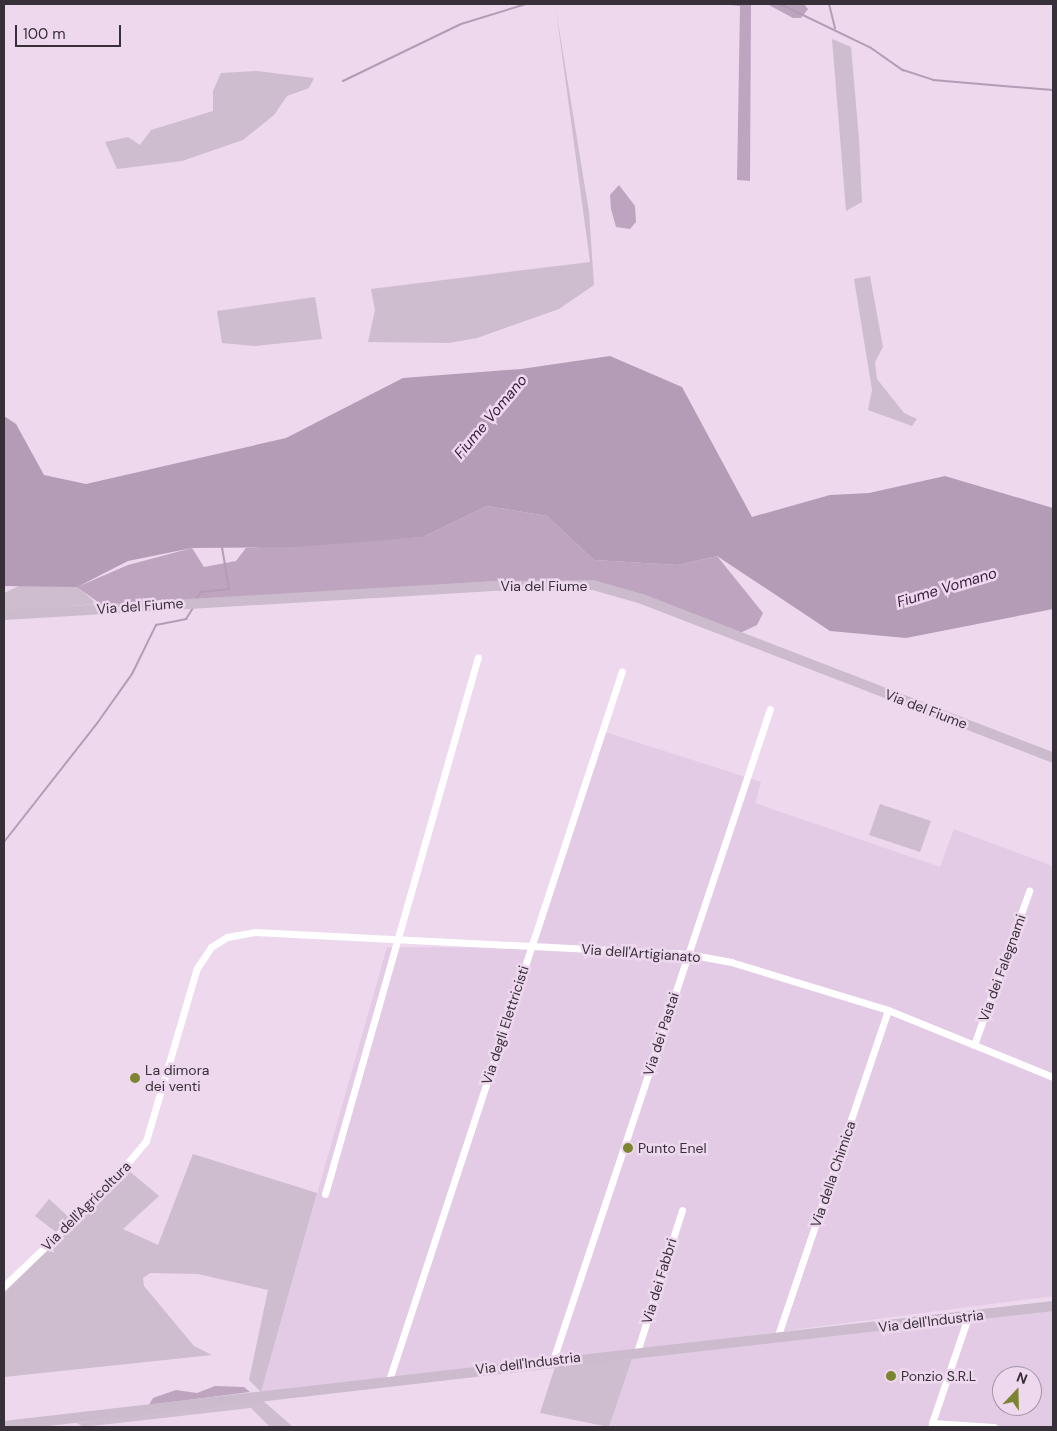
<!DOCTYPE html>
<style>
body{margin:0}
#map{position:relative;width:1057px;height:1431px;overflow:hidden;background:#edd8ee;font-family:"DM Sans",sans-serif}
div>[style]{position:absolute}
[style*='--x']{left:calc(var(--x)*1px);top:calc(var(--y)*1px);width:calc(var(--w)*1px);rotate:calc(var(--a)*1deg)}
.built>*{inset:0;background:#e3cae5}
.green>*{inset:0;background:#cebccf}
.forest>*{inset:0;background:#bea4bf}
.water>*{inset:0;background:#b59cb6}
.stream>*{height:2px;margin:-1px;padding:0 1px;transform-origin:1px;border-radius:1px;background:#b59cb6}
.street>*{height:7px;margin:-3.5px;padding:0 3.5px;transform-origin:3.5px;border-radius:3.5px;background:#fff}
.secondary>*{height:10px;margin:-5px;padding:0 5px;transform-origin:5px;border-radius:5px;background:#cbbbcc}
.dots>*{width:14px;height:14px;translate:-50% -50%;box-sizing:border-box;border:2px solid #edd8ee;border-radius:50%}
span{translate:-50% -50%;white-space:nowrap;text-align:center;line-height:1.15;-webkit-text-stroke:5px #edd8ee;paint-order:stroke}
.street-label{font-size:14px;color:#383039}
.poi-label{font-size:14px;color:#383039}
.left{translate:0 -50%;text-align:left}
.water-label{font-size:15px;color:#3d1b40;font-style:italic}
.frame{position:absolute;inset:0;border:5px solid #383039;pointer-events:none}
.north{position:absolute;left:992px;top:1366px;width:50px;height:50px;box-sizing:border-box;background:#edd8ee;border:1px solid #a595a6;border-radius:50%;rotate:21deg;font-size:14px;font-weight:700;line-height:20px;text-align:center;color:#383039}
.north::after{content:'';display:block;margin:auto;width:18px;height:22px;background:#7c842f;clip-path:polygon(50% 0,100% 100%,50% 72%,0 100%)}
.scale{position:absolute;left:15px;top:25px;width:106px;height:22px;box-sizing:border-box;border:2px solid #383039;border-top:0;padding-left:6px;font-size:15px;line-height:18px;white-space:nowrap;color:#383039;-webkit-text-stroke:4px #edd8ee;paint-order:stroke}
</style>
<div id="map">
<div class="built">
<div style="clip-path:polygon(605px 732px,761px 782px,755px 803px,940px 867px,954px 829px,1053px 866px,1053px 1296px,631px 1351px,261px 1392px,387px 947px,532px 948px)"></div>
<div style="clip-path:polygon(evenodd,1053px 1306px,1053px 1427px,609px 1427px,632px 1359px,1053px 1306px,1002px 1376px,1032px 1376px,1032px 1406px,1002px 1406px,1002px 1376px)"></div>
</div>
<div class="green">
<div style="clip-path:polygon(556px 10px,589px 212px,594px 285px,559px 309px,477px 338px,449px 343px,368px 342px,375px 310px,371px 289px,590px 262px)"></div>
<div style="clip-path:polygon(832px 39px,851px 47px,859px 139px,862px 202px,846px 211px)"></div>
<div style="clip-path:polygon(257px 71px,314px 78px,309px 88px,287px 96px,274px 115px,243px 140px,182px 161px,117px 169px,105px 142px,128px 137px,140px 145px,151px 130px,213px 111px,213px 91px,221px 73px)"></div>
<div style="clip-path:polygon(870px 276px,883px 347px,875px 362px,877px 379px,904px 413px,917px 419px,912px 426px,868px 410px,872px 390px,854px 279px)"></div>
<div style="clip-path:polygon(315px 297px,322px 339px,255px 346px,222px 343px,217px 311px)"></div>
<div style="clip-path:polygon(101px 574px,78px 587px,97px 604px,4px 611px,4px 593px,27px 582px)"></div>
<div style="clip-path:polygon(880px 804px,931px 821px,920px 852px,869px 835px)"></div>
<div style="clip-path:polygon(193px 1154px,317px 1193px,261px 1392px,249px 1380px,268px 1290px,198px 1274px,150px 1273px,143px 1278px,144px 1286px,194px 1346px,212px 1355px,4px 1377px,4px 1293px,128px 1170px,159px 1196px,123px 1229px,158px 1245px)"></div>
<div style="clip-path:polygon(49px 1199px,72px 1220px,56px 1232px,35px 1216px)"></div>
<div style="clip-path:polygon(632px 1359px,609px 1427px,540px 1413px,555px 1367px)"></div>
<div style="clip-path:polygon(261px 1399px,293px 1427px,270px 1427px,251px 1408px,83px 1427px,77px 1423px)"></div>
</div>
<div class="forest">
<div style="clip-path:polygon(721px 4px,751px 4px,750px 181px,737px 180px,740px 6px)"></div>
<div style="clip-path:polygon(767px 4px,804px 4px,808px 9px,801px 18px,793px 18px)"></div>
<div style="clip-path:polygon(619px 185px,635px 206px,636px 222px,630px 229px,616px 227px,611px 209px,610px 195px)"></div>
<div style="clip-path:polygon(487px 506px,547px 516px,594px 560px,678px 565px,717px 556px,763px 613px,757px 625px,740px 633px,597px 584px,102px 605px,77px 587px,128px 565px,192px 548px,204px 567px,236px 561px,246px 548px,423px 537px)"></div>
<div style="clip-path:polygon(215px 1386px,244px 1387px,250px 1392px,149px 1405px,153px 1398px,176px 1390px,197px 1393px)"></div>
</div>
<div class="water">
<div style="clip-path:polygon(610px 356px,682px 387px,752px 517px,830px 495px,869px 493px,945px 476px,1053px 508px,1053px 609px,906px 638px,830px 631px,717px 556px,678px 565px,594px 560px,547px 516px,487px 506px,423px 537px,297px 547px,192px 548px,128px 561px,77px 587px,4px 586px,4px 416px,16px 424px,44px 475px,86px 484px,286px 438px,403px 378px,521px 369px)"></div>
</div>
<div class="stream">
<div style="--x:780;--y:4;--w:101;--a:25.8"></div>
<div style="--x:871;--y:48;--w:39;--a:35"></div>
<div style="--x:903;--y:70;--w:32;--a:18"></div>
<div style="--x:933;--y:80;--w:120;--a:4.8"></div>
<div style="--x:829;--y:4;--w:25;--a:76"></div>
<div style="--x:343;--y:81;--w:131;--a:-25.8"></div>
<div style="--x:461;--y:24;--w:68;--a:-17.1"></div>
<div style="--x:197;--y:597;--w:6;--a:-51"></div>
<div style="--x:201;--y:592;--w:28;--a:-6"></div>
<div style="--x:229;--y:589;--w:43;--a:-99.5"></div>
<div style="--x:4;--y:842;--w:152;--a:-51.9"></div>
<div style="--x:98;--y:722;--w:59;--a:-54.7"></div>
<div style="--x:132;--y:674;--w:55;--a:-63.9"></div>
<div style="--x:156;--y:625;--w:31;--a:-11"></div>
<div style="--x:186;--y:619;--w:13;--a:-58"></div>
</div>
<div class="street">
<div style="--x:974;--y:1045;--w:164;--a:-70.3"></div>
<div style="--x:325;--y:1194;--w:558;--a:-74.1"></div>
<div style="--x:4;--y:1286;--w:138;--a:-43.5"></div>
<div style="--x:104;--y:1191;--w:65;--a:-50"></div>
<div style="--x:146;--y:1141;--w:180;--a:-73.6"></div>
<div style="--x:197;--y:968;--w:25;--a:-56"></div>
<div style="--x:211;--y:947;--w:19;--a:-32"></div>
<div style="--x:227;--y:937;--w:28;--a:-10"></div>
<div style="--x:255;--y:932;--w:434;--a:2.9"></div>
<div style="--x:688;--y:954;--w:44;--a:10.5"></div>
<div style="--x:731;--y:962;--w:164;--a:17"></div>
<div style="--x:888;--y:1010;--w:178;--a:22.1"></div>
<div style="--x:968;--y:1317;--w:112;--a:108.8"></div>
<div style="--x:932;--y:1423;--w:62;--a:3.7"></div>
<div style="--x:777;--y:1338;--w:346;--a:-71.3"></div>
<div style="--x:637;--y:1352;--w:149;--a:-72.4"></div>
<div style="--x:553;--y:1360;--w:686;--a:-71.57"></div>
<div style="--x:389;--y:1380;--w:746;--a:-71.81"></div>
</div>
<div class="secondary">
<div style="--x:4;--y:615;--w:486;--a:-3.4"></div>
<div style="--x:489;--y:586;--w:104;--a:-0.6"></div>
<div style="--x:593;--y:585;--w:51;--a:15.9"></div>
<div style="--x:642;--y:599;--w:441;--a:21.1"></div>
<div style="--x:4;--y:1426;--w:1056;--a:-6.53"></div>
</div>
<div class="dots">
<div style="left:135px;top:1078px;background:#7c842f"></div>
<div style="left:628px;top:1148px;background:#7c842f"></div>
<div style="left:891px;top:1376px;background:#7c842f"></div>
</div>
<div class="street-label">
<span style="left:544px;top:586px">Via del Fiume</span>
<span style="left:140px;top:606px;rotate:-4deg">Via del Fiume</span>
<span style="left:926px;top:709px;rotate:21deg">Via del Fiume</span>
<span style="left:641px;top:953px;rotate:4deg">Via dell'Artigianato</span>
<span style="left:1002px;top:968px;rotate:-70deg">Via dei Falegnami</span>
<span style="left:505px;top:1025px;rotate:-72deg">Via degli Elettricisti</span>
<span style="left:661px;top:1034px;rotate:-72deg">Via dei Pastai</span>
<span style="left:833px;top:1174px;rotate:-71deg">Via della Chimica</span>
<span style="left:86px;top:1206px;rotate:-45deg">Via dell'Agricoltura</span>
<span style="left:659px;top:1281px;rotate:-73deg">Via dei Fabbri</span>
<span style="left:931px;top:1321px;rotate:-7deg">Via dell'Industria</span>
<span style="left:528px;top:1363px;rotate:-7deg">Via dell'Industria</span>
</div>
<div class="poi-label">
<span class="left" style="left:145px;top:1078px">La dimora<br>dei venti</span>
<span class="left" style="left:638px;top:1148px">Punto Enel</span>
<span class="left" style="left:901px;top:1376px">Ponzio S.R.L</span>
</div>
<div class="water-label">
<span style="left:491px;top:417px;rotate:-50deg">Fiume Vomano</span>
<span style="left:947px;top:588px;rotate:-17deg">Fiume Vomano</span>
</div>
<div class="frame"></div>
<div class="north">N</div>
<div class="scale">100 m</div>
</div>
